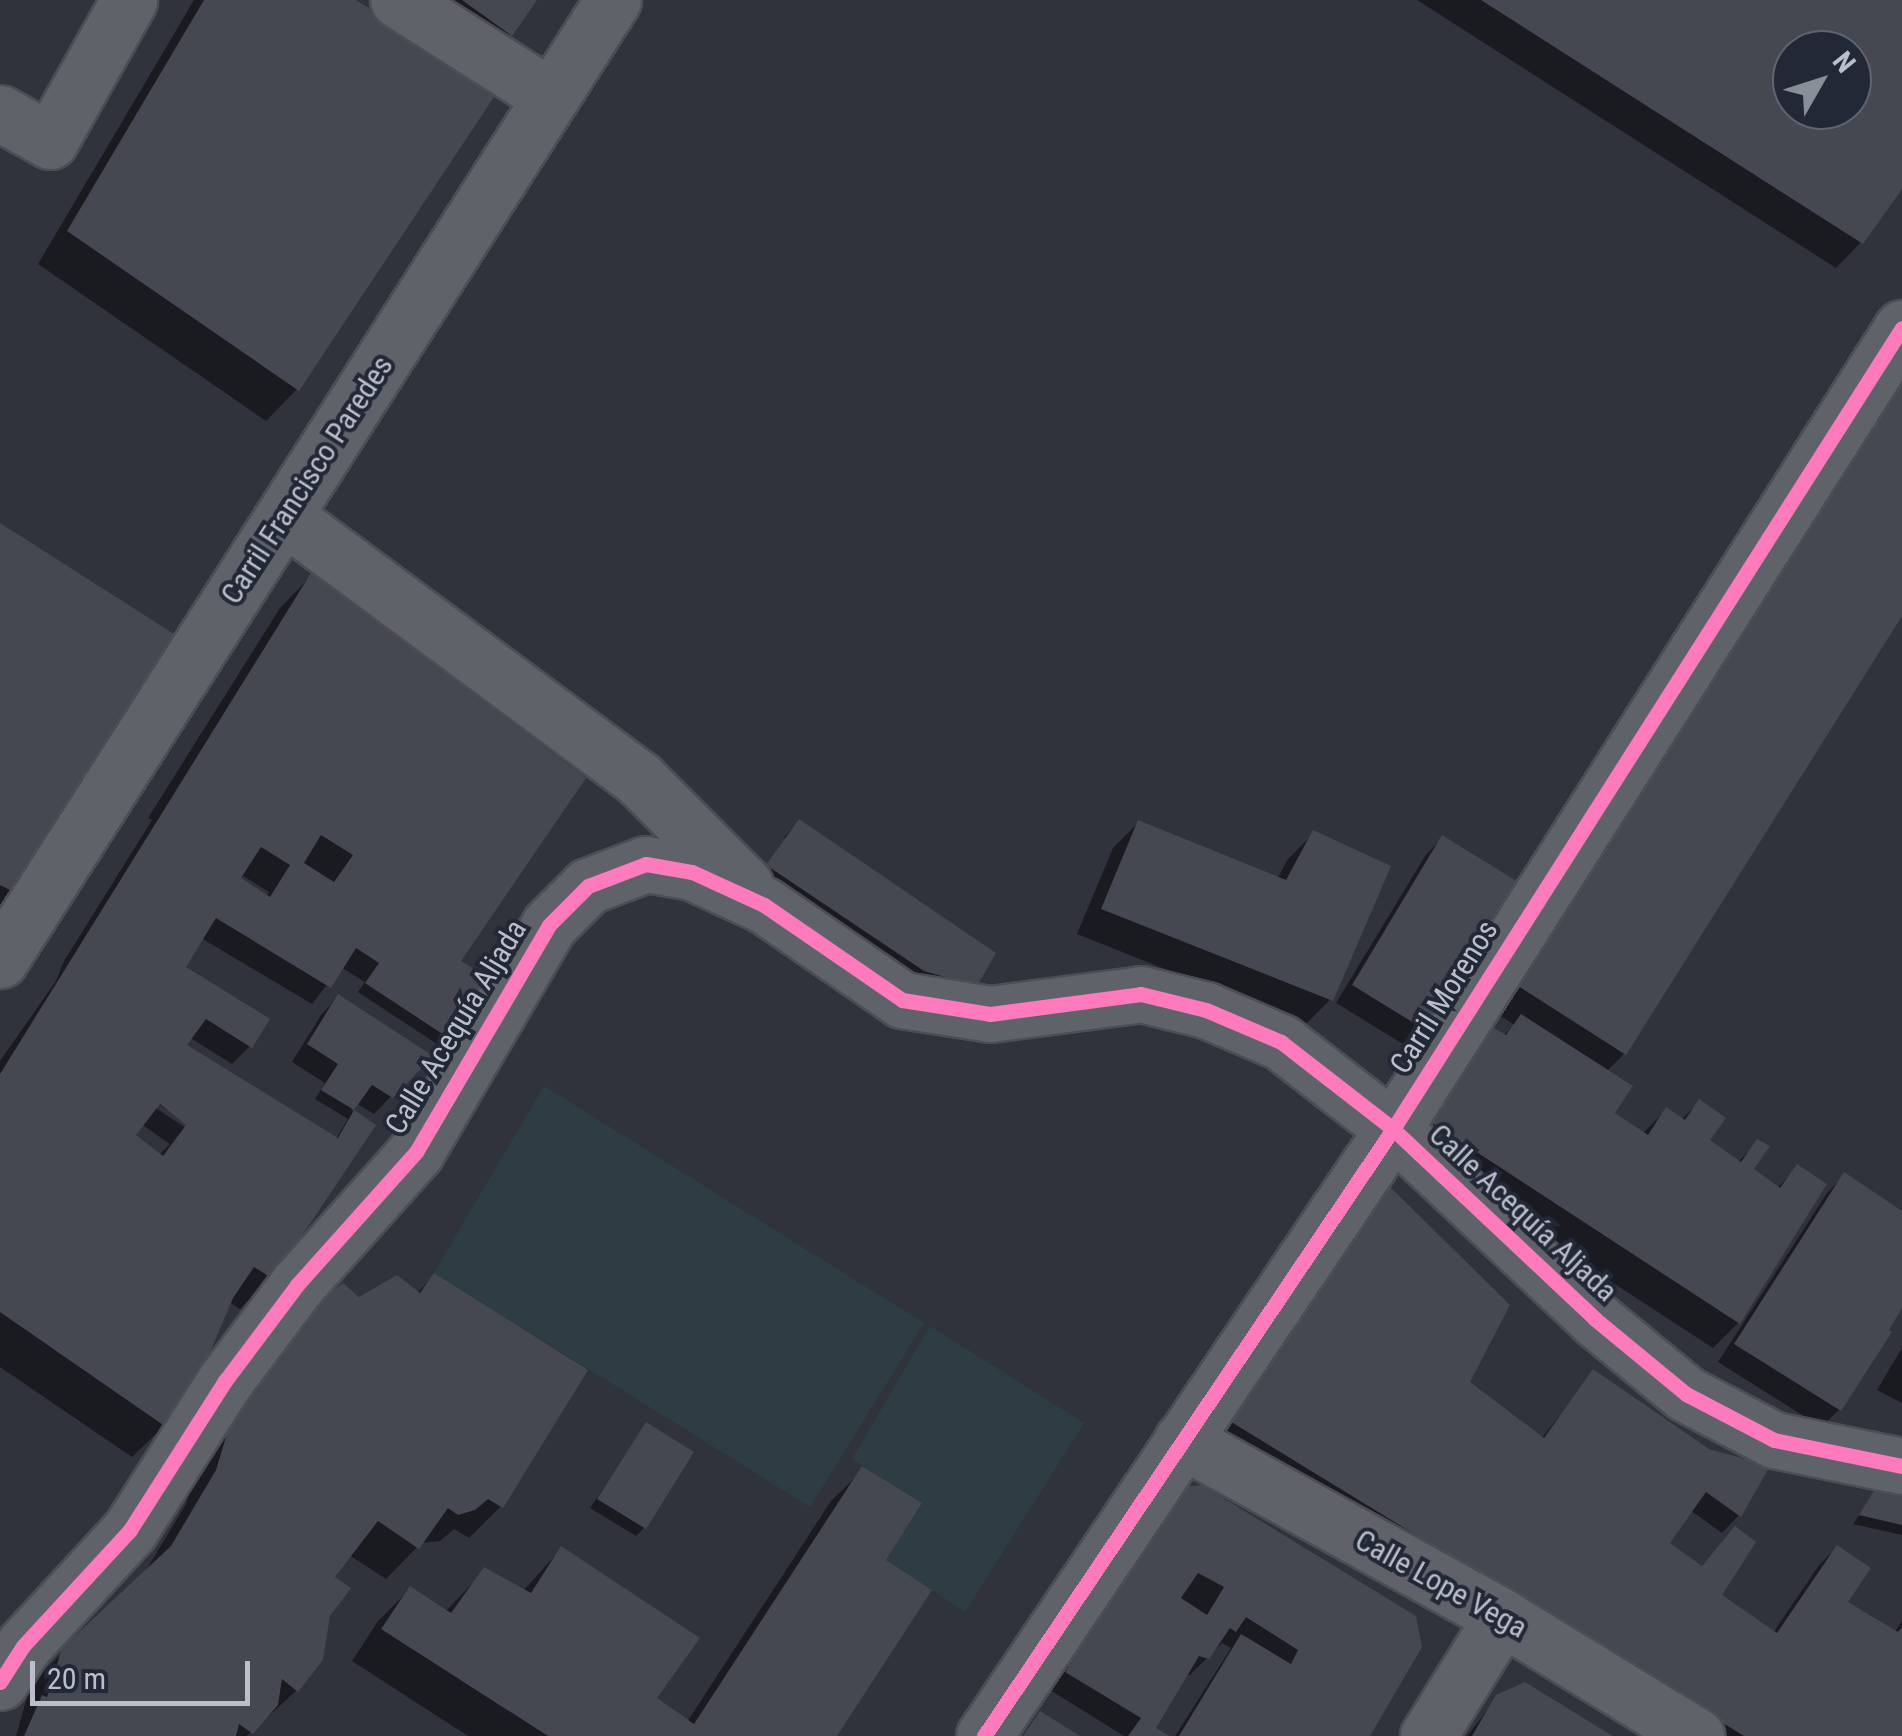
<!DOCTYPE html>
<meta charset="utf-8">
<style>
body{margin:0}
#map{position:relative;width:1902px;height:1736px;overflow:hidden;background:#30333c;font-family:"Roboto Condensed",sans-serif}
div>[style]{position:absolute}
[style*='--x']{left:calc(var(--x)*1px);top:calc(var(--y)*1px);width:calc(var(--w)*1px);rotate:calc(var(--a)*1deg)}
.green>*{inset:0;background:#2d3d43}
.shadow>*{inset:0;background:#0007}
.building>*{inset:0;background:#454850}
.roads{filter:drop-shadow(2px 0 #4c4e55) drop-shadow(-2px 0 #4c4e55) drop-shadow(0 2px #4c4e55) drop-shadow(0 -2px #4c4e55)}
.minor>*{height:55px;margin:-27.5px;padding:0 27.5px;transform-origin:27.5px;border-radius:27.5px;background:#60626a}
.cycleway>*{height:15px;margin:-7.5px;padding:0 7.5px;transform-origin:7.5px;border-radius:7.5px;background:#fd7abc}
span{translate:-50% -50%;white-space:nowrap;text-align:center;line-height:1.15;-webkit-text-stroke:8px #232837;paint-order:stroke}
.street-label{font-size:30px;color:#bbbfcb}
.north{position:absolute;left:1772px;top:30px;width:100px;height:100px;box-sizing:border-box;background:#232837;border:2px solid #606472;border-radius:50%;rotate:51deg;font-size:28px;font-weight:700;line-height:40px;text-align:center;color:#bbbfcb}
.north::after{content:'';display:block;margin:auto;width:35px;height:45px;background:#8a8e99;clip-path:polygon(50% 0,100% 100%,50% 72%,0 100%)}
.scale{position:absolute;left:30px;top:1661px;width:220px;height:45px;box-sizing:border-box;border:5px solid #bbbfcb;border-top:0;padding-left:12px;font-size:30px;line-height:35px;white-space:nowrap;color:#bbbfcb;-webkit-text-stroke:8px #232837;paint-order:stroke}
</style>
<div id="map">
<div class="green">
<div style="clip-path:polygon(544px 1086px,924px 1323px,810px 1507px,434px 1273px)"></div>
<div style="clip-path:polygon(930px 1326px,1084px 1423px,965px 1612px,886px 1560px,922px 1503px,852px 1459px)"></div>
</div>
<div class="shadow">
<div style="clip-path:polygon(194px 0,352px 0,297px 389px,266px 421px,38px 264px)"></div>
<div style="clip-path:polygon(421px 0,534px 0,493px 52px)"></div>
<div style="clip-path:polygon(evenodd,1417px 0,1902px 0,1902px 185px,1861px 242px,1836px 268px,1417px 0,1792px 50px,1852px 50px,1852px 110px,1792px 110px,1792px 50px)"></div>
<div style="clip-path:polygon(0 526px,14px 891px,0 905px)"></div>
<div style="clip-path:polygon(evenodd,311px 576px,459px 959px,448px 1038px,440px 1046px,358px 992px,365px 982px,341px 967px,312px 1004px,201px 938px,183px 968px,250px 1046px,232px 1064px,189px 1037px,183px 1046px,336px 1139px,348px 1119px,315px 1099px,325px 1083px,292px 1062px,321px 1015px,338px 997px,430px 1056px,374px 1114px,356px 1103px,351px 1110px,372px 1125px,271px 1277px,240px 1309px,229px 1302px,164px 1426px,132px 1457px,0 1367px,0 1061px,56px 981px,64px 961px,152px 820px,148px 818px,280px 608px,311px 576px,240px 874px,269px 892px,266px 897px,237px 879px,240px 874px,311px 576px,157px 1103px,189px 1125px,186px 1128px,154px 1107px,157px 1103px,311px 576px,141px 1124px,170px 1144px,158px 1156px,133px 1136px,141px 1124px)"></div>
<div style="clip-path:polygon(1902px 611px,1624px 1054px,1606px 1072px,1612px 1114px,1642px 1134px,1666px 1110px,1681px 1120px,1699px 1102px,1706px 1141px,1738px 1162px,1758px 1142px,1750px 1170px,1776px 1189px,1797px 1168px,1738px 1323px,1713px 1348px,1406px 1148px,1467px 1055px,1492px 1030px,1503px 1036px,1514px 1025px,1492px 1010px,1627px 794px)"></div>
<div style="clip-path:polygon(799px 822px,975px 984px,906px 988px,760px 877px,788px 838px,783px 838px)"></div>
<div style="clip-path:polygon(1138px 823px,1277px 879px,1288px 859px,1314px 833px,1331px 999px,1305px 1025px,1077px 934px,1113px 848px)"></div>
<div style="clip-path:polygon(1442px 838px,1425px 1030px,1408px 1047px,1336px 1003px,1425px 856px)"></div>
<div style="clip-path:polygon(1845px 1175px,1902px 1214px,1902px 1303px,1885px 1331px,1889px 1333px,1839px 1410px,1821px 1427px,1718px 1362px,1827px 1193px)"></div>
<div style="clip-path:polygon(1358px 1208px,1467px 1381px,1541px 1439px,1594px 1372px,1739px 1515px,1722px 1533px,1690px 1510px,1666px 1544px,1700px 1568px,1735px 1529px,1719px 1595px,1773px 1633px,1819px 1565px,1837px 1548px,1844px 1602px,1894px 1633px,1902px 1621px,1902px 1736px,1699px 1736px,1204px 1447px)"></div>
<div style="clip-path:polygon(434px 1276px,501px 1506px,469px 1538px,454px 1529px,440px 1541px,421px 1543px,386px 1579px,349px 1555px,331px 1578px,327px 1615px,297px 1690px,247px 1736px,16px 1736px,31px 1683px,142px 1577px,186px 1504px,207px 1432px,359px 1300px,417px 1293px)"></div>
<div style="clip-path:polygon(1902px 1348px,1902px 1403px,1877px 1390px)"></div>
<div style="clip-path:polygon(647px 1425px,644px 1528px,636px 1536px,590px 1508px)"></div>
<div style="clip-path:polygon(863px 1470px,882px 1561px,834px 1736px,468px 1736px,352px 1661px,378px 1621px,410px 1589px,445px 1612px,485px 1570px,523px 1591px,561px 1549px,653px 1699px,687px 1722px,831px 1501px)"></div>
<div style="clip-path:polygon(1878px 1488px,1902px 1493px,1902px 1535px,1853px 1524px)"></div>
<div style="clip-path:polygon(1184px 1490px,1368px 1736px,1175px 1736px,1231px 1648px,1222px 1643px,1190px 1675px,1185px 1674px,1153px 1729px,1164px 1736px,1124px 1736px,1050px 1690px)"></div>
<div style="clip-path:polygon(1498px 1697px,1607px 1736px,1467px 1736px)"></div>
</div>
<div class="building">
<div style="clip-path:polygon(204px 0,356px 0,498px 91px,299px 391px,67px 231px)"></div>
<div style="clip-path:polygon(462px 0,537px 0,512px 36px)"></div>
<div style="clip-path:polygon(evenodd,1481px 0,1902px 0,1902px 189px,1863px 244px,1481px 0,1792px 50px,1852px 50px,1852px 110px,1792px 110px,1792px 50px)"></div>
<div style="clip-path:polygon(1902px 365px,1902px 616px,1626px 1055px,1515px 984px)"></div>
<div style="clip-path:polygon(0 523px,174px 634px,16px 893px,0 885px)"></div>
<div style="clip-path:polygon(evenodd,311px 573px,586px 778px,461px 961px,493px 981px,450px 1039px,365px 983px,379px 963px,356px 948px,331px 988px,216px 918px,186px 967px,270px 1019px,252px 1048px,206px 1019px,187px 1045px,338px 1138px,354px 1110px,376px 1125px,273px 1279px,254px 1267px,233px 1298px,211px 1350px,166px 1427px,0 1312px,0 1074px,311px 573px,321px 835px,353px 855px,334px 882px,304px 863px,321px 835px,311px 573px,261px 847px,290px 865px,270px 897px,241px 878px,261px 847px,311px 573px,160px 1104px,186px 1125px,163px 1156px,136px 1135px,160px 1104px)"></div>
<div style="clip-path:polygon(799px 819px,996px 953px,977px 986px,924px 971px,766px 865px)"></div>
<div style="clip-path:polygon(1138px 820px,1286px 880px,1313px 830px,1391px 866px,1333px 1001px,1101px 909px)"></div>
<div style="clip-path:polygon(1442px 835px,1523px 885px,1427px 1031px,1352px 985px)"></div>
<div style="clip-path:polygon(338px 994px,433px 1056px,393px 1098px,372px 1085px,354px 1110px,321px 1090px,338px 1064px,307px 1044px)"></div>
<div style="clip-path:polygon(1521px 1014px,1633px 1086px,1615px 1113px,1648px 1135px,1666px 1107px,1685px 1120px,1699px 1099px,1726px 1118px,1710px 1140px,1741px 1162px,1757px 1139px,1770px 1146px,1754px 1169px,1780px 1188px,1797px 1164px,1827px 1184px,1740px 1324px,1429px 1121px,1492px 1027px,1506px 1035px)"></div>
<div style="clip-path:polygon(1844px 1172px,1902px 1211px,1902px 1308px,1889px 1330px,1892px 1332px,1841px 1411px,1734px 1344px)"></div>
<div style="clip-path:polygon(1383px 1180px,1510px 1305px,1470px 1382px,1544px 1438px,1593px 1369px,1709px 1449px,1770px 1466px,1741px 1517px,1706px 1492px,1670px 1543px,1702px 1566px,1735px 1526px,1756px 1542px,1722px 1595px,1777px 1633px,1837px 1545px,1871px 1568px,1848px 1602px,1898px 1632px,1902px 1627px,1902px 1736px,1744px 1736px,1228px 1420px)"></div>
<div style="clip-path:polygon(434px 1273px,588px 1370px,503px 1508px,488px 1499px,475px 1510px,458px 1515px,448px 1508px,419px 1549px,378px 1521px,335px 1577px,351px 1588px,330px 1616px,323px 1660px,298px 1692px,282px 1679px,278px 1705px,253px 1734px,239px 1724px,236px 1736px,24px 1736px,42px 1695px,47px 1697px,62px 1648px,171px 1546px,216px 1470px,238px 1397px,297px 1316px,343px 1283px,359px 1297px,397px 1275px,420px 1293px)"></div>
<div style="clip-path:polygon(646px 1422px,694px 1452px,646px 1529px,597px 1499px)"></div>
<div style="clip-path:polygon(862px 1466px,922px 1503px,886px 1560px,932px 1590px,837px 1736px,548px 1736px,381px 1629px,410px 1586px,451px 1613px,484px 1567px,531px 1593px,561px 1546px,700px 1638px,657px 1698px,694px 1724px)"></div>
<div style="clip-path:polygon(evenodd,1202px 1485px,1416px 1616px,1422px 1647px,1370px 1736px,1179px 1736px,1241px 1634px,1291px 1664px,1298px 1650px,1246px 1617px,1236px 1632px,1230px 1628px,1209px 1659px,1199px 1656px,1156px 1728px,1169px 1736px,1128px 1736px,1141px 1718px,1065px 1672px,1182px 1487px,1202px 1485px,1198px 1573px,1224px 1587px,1207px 1615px,1181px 1598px,1198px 1573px)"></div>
<div style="clip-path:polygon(1877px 1486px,1902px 1491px,1902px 1525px,1859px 1515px)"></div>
<div style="clip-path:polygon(1525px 1682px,1593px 1724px,1613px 1736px,1472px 1736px,1496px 1695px)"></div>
<div style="clip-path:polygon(1040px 1711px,1080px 1736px,1023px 1736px)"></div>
</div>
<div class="roads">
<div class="minor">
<div style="--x:398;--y:0;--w:181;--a:32.4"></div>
<div style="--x:0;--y:113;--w:57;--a:29.2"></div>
<div style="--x:50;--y:141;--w:162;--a:-60.7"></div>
<div style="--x:284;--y:516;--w:442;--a:36.5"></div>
<div style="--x:639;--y:779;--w:150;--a:45"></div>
<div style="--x:0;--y:960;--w:1139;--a:-57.44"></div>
<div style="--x:1182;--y:1440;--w:366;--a:28.9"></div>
<div style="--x:1502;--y:1617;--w:228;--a:31.5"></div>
<div style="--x:0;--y:1682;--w:43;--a:-57.4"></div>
<div style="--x:23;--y:1646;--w:158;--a:-47.3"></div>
<div style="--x:130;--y:1530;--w:177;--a:-57.5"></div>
<div style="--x:225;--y:1381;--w:120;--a:-53.1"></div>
<div style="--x:297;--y:1285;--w:178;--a:-48.2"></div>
<div style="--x:416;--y:1152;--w:263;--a:-59.6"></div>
<div style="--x:549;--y:925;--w:55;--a:-45"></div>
<div style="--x:588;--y:886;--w:62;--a:-20.8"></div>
<div style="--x:646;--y:864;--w:47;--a:9.9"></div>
<div style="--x:692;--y:872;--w:79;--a:24.6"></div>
<div style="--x:764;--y:905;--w:168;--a:34.5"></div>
<div style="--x:902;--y:1000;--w:89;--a:9"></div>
<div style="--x:990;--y:1014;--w:152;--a:-7.5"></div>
<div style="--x:1141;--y:994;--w:67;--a:13.8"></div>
<div style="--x:1206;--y:1010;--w:82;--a:23.1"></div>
<div style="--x:1281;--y:1042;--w:142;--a:37.8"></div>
<div style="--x:1393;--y:1129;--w:277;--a:43.2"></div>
<div style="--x:1595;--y:1319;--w:118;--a:39.5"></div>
<div style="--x:1686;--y:1394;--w:99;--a:27.6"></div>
<div style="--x:1774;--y:1440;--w:131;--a:11.5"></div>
<div style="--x:984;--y:1736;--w:732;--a:-56.03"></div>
<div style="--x:1393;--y:1129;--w:949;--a:-57.57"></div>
<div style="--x:1428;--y:1736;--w:140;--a:-58.1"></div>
</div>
</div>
<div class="cycleway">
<div style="--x:0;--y:1682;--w:43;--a:-57.4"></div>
<div style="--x:23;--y:1646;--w:158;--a:-47.3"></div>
<div style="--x:130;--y:1530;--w:177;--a:-57.5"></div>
<div style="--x:225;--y:1381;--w:120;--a:-53.1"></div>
<div style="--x:297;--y:1285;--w:178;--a:-48.2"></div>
<div style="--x:416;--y:1152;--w:263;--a:-59.6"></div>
<div style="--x:549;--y:925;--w:55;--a:-45"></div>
<div style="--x:588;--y:886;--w:62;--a:-20.8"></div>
<div style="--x:646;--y:864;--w:47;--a:9.9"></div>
<div style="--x:692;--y:872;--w:79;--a:24.6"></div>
<div style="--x:764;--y:905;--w:168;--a:34.5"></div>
<div style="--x:902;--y:1000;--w:89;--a:9"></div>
<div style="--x:990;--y:1014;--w:152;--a:-7.5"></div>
<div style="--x:1141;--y:994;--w:67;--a:13.8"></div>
<div style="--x:1206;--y:1010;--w:82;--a:23.1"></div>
<div style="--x:1281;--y:1042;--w:142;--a:37.8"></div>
<div style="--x:1393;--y:1129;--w:277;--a:43.2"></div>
<div style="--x:1595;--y:1319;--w:118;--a:39.5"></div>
<div style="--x:1686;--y:1394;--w:99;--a:27.6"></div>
<div style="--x:1774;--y:1440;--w:131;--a:11.5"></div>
<div style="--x:984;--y:1736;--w:732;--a:-56.03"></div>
<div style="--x:1393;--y:1129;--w:949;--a:-57.57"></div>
</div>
<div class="street-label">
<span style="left:307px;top:480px;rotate:-57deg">Carril Francisco Paredes</span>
<span style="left:1444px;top:997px;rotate:-58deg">Carril Morenos</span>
<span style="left:456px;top:1027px;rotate:-59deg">Calle Acequía Aljada</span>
<span style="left:1523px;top:1213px;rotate:43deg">Calle Acequía Aljada</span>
<span style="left:1441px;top:1584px;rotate:29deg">Calle Lope Vega</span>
</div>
<div class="north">N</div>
<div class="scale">20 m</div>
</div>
